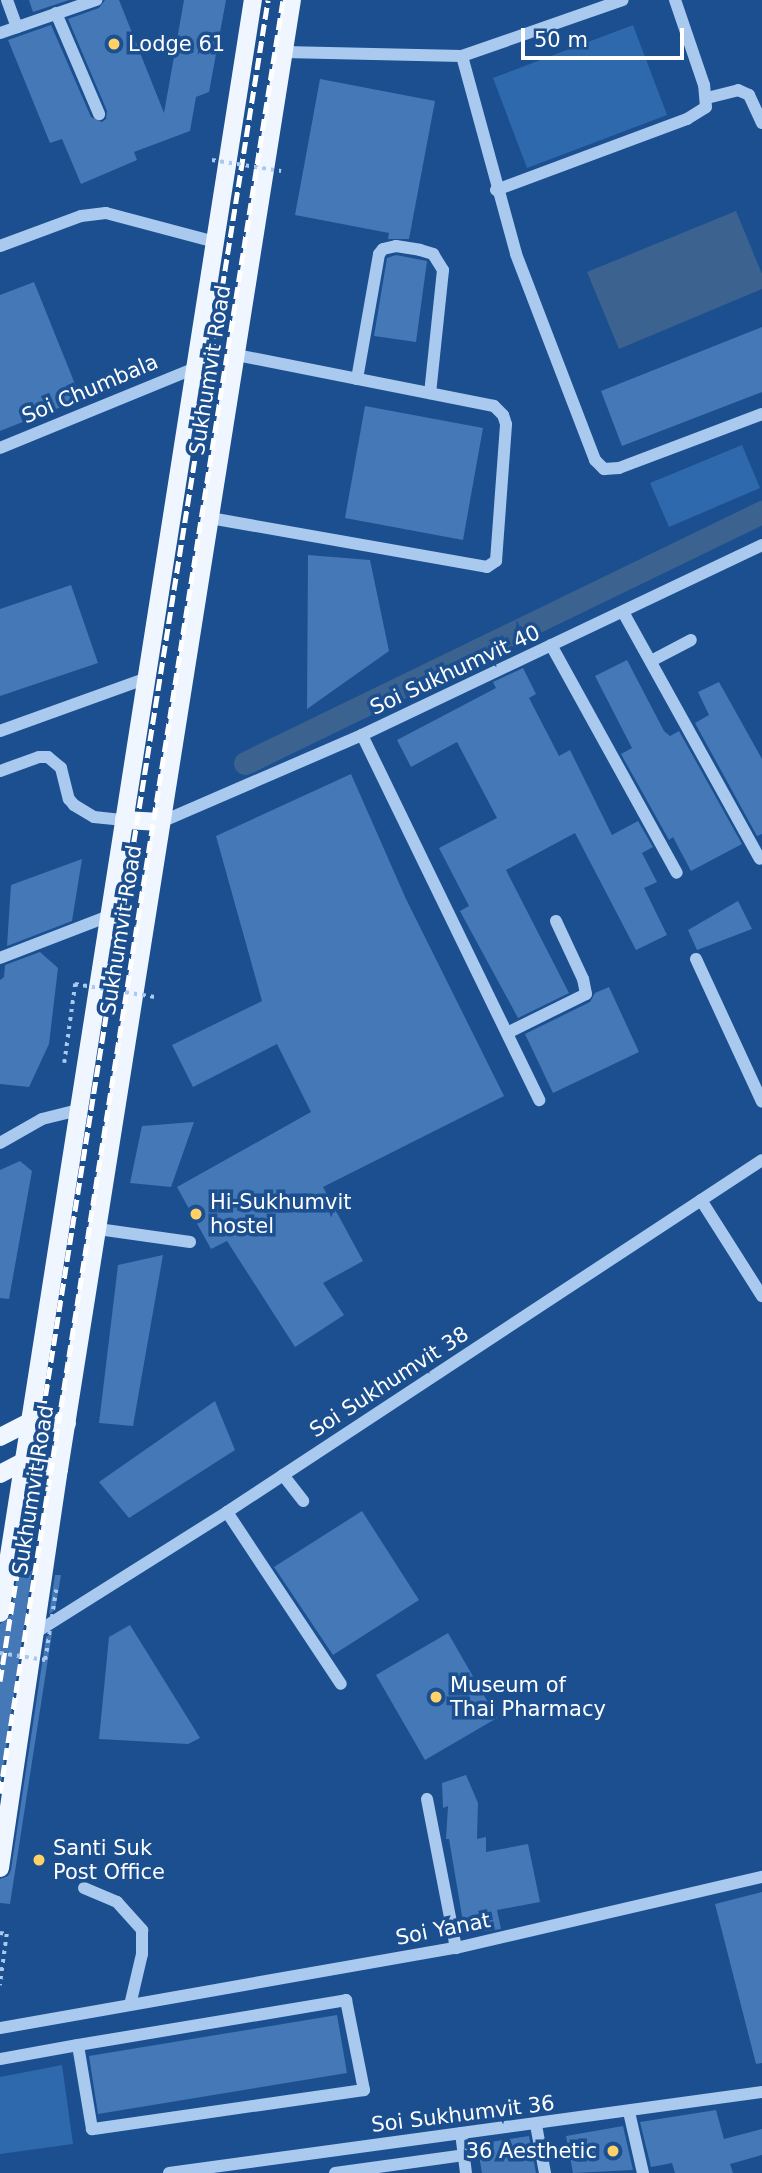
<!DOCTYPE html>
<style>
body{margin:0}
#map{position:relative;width:762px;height:2173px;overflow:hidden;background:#1b4f8f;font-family:"DejaVu Sans",sans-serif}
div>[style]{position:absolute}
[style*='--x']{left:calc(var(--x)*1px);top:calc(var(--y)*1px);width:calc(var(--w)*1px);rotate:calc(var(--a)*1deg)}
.green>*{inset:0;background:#2e69ad}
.water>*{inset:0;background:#3c6290}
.canal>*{height:23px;margin:-11.5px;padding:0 11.5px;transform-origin:11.5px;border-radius:11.5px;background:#3c6290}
.building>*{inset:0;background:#4478b7}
.path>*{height:3.5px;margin-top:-1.75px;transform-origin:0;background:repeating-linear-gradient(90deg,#a9c9ee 0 3.5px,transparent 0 8.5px)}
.minor>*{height:12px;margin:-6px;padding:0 6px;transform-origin:6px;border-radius:6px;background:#a9c9ee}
.major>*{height:18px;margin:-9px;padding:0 9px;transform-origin:9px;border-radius:9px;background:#f0f6ff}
.rail>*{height:5px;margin-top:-2.5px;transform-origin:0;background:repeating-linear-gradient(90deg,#fff 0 12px,transparent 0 17px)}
.path-bridge>*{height:3.5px;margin-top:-1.75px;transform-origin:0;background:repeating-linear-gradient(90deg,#a9c9ee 0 3.5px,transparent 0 8.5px)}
.dots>*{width:19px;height:19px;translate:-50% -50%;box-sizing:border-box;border:4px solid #1b4f8f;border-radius:50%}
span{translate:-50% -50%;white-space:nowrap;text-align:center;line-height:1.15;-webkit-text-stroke:7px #1b4f8f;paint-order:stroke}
.poi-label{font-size:21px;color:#fff}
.left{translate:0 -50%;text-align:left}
.right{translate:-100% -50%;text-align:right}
.street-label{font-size:21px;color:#fff}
.scale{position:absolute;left:521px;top:28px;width:163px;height:32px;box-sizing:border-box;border:4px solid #fff;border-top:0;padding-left:9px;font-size:21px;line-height:24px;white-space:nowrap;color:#fff;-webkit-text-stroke:5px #1b4f8f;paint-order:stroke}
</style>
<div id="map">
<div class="green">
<div style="clip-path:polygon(633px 25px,667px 115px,527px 168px,493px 78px)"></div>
<div style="clip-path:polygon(742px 445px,760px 488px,669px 527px,650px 483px)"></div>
<div style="clip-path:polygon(62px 2065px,73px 2144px,0 2154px,0 2077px)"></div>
</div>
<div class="water">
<div style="clip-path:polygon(736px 211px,762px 274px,762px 289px,619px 349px,587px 272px)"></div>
</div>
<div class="canal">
<div style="--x:245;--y:763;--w:575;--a:-25.9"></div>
</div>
<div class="building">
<div style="clip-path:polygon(29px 0,69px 0,33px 12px)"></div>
<div style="clip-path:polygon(105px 0,119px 0,164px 113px,184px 0,226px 0,209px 92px,196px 97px,190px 131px,134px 152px,137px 160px,81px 184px,62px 139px,50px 143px,8px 40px,51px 25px,91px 117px,102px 122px,106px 119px,107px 111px,68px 19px,99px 8px)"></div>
<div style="clip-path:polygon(320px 79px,435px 101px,409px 239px,388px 239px,389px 233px,295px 215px)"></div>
<div style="clip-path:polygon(396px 255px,427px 261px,416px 342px,374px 336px,387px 258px)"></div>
<div style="clip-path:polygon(34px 282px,81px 399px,0 431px,0 295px)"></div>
<div style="clip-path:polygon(762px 327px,762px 392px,622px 446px,601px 391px)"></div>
<div style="clip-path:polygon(365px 406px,483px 428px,463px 540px,345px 518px)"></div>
<div style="clip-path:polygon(308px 555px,370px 560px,389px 651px,307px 709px)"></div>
<div style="clip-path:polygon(71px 585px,98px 663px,0 696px,0 609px)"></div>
<div style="clip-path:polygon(627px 660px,664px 731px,670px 736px,679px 731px,742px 844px,691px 871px,673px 837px,669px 840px,621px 754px,632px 748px,595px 676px)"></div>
<div style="clip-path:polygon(523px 668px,536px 694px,529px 698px,559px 756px,570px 750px,612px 835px,638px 821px,653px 847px,642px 853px,657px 882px,644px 888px,667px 935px,636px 950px,575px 833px,506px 870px,569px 993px,518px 1018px,460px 911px,469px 906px,439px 848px,497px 818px,457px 742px,411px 767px,397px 740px,496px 688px,493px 682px)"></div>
<div style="clip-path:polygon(719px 682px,762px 759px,762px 834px,757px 836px,695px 723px,709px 715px,698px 692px)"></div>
<div style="clip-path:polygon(351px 774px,406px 899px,504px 1096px,323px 1187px,363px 1261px,323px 1283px,344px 1315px,295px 1347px,227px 1241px,211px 1249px,177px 1187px,311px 1112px,277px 1044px,193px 1087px,172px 1045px,262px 1001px,216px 836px)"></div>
<div style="clip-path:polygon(82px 859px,72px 921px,7px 946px,11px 885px)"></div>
<div style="clip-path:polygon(738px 901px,752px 929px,697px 950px,688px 930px)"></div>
<div style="clip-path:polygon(40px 952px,58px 968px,49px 1044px,29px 1087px,0 1084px,0 980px,4px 977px,5px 965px)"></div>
<div style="clip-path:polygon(609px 987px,639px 1052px,553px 1093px,525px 1034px,590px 1002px,595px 993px)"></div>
<div style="clip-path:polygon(194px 1122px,171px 1187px,130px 1183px,142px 1126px)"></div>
<div style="clip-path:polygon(20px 1161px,32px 1171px,9px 1299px,0 1298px,0 1170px)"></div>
<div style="clip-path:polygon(163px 1255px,133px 1426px,99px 1423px,118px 1265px)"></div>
<div style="clip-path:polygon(215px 1401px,235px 1450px,129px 1518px,99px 1482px)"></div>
<div style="clip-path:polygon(362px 1511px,419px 1600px,333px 1655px,274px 1567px)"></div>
<div style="clip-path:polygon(18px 1569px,32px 1571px,0 1790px,0 1624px,11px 1615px)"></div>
<div style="clip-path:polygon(55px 1575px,61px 1575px,55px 1610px,49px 1614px)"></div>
<div style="clip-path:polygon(130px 1625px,200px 1738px,188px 1744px,99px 1739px,109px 1637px)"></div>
<div style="clip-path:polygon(52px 1633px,10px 1904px,0 1903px,0 1879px,8px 1876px,11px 1870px,46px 1637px)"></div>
<div style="clip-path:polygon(448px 1633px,497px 1718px,425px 1760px,376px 1675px)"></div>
<div style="clip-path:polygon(466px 1775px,478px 1803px,477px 1839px,486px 1837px,486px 1852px,528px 1844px,540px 1902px,497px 1910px,501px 1929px,465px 1934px,449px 1839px,446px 1839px,448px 1806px,443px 1808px,442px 1783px)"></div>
<div style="clip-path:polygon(762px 1892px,762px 2063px,756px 2064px,715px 1904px)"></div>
<div style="clip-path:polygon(337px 2015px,347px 2073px,98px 2114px,89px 2056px)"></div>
<div style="clip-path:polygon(716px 2110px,724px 2139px,762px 2129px,762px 2155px,730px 2164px,733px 2173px,675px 2173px,672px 2163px,651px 2167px,640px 2122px)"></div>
<div style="clip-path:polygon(623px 2126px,633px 2170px,573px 2173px,566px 2136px)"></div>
<div style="clip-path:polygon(529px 2136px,536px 2173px,482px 2173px,477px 2144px)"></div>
</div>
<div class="path">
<div style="--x:64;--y:1063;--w:80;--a:-82.1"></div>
<div style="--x:0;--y:1933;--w:7;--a:8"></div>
<div style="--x:7;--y:1934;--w:52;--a:97.7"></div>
</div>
<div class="minor">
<div style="--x:7;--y:0;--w:29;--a:70"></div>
<div style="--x:56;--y:13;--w:110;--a:66.9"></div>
<div style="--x:0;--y:33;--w:102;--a:-19"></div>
<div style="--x:284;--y:52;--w:178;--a:1.3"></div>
<div style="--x:462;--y:56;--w:170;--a:-19.2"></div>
<div style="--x:462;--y:56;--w:205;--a:74.7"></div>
<div style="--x:516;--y:254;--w:221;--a:69"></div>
<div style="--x:595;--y:460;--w:13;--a:45"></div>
<div style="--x:604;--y:469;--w:15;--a:-4"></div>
<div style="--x:619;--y:468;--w:153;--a:-20.7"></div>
<div style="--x:707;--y:98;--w:32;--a:-14"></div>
<div style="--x:738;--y:90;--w:12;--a:24"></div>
<div style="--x:749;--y:95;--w:31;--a:65"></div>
<div style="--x:496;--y:190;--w:204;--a:-20.4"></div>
<div style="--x:687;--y:119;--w:22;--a:-32"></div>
<div style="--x:706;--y:107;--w:22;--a:-95"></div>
<div style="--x:704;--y:85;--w:90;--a:-108.8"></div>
<div style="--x:0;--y:246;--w:86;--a:-20.3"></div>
<div style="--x:81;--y:216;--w:25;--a:-7"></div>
<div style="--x:106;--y:213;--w:113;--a:14.9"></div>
<div style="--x:357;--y:379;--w:127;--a:-80"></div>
<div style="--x:379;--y:254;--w:6;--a:-51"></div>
<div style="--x:383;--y:249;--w:13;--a:-13"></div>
<div style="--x:396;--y:246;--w:24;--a:9"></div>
<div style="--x:420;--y:250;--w:14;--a:17"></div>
<div style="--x:433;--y:254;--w:19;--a:58"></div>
<div style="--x:443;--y:270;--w:124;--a:96"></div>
<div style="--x:0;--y:448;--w:211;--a:-22.3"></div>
<div style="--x:210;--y:518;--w:281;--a:10"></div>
<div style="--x:487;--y:567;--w:11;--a:-34"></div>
<div style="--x:496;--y:561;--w:137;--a:-85.8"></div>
<div style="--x:506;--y:424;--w:9;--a:-108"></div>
<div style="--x:503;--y:415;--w:13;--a:-135"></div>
<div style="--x:494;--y:406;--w:263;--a:-168.8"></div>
<div style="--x:623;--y:612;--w:282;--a:61"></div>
<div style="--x:551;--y:645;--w:260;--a:61.1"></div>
<div style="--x:651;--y:661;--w:45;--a:-27.7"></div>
<div style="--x:0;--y:731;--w:156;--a:-19.8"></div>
<div style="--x:362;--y:735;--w:406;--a:64.1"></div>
<div style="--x:0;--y:771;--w:41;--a:-19.7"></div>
<div style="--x:39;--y:757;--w:9;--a:0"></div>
<div style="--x:48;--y:757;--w:17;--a:40"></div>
<div style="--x:61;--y:768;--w:32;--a:76"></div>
<div style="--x:69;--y:799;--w:8;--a:50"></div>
<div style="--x:74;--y:805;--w:23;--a:31"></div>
<div style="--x:94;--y:817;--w:30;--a:6"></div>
<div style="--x:161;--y:822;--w:219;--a:-23.4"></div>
<div style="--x:362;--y:735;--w:443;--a:-25.4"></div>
<div style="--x:0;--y:958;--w:117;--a:-21.1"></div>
<div style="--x:696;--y:959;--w:157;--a:65.2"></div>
<div style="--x:507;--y:1033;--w:88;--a:-26.3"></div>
<div style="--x:586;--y:994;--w:15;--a:-101"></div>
<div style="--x:583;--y:979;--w:64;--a:-115"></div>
<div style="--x:0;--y:1143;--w:48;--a:-29.7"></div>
<div style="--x:42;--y:1119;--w:38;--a:-14"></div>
<div style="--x:701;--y:1200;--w:114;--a:57.6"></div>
<div style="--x:98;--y:1229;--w:93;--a:8"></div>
<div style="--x:283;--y:1475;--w:33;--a:52"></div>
<div style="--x:227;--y:1512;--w:206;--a:56.5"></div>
<div style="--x:35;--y:1633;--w:227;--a:-32.2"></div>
<div style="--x:227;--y:1512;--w:640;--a:-33.34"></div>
<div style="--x:427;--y:1799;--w:152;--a:79"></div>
<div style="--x:84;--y:1888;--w:36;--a:23"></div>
<div style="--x:117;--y:1902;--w:38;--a:48"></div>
<div style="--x:142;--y:1930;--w:24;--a:90"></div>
<div style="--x:142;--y:1954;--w:52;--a:103.2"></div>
<div style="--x:0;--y:2028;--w:463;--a:-10"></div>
<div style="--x:456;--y:1948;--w:314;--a:-13.1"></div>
<div style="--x:0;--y:2059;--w:79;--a:-10.2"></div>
<div style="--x:78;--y:2045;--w:272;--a:-9.5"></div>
<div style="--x:346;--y:2000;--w:92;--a:78.7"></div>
<div style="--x:364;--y:2090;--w:275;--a:171.8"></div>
<div style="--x:92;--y:2129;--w:85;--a:-99.5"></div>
<div style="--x:629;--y:2112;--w:63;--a:77.1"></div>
<div style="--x:536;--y:2125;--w:49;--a:79.4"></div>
<div style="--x:461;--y:2133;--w:40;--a:82.9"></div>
<div style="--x:169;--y:2173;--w:599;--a:-7.78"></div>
<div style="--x:335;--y:2173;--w:130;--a:-7.9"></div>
</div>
<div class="major">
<div style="--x:124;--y:820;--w:37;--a:3"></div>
<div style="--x:0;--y:1437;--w:34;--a:-27"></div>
<div style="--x:30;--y:1422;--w:37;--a:2"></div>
<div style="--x:24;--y:1461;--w:36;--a:13"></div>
<div style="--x:0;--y:1474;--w:27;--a:-28"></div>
<div style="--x:0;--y:1613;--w:1633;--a:-81.09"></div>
<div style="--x:0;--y:1868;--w:403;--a:-81.6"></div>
<div style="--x:59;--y:1469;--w:1487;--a:-80.99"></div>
</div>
<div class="rail">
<div style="--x:0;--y:1681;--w:1702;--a:-80.94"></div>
<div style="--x:0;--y:1793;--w:1815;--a:-81.03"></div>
</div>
<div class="path-bridge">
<div style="--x:212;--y:160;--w:70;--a:9.1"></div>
<div style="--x:75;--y:984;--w:81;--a:9.2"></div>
<div style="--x:0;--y:1653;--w:46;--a:8.8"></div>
<div style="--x:45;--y:1660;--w:71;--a:-81.1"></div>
</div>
<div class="dots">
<div style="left:114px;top:44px;background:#ffd166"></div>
<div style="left:196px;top:1214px;background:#ffd166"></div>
<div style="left:436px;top:1697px;background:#ffd166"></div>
<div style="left:39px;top:1860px;background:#ffd166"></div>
<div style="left:613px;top:2151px;background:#ffd166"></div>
</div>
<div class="poi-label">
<span class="left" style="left:128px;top:44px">Lodge 61</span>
<span class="left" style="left:210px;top:1214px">Hi-Sukhumvit<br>hostel</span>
<span class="left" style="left:450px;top:1697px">Museum of<br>Thai Pharmacy</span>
<span class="left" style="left:53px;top:1860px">Santi Suk<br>Post Office</span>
<span class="right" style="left:597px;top:2151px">36 Aesthetic</span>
</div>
<div class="street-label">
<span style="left:210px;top:370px;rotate:-81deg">Sukhumvit Road</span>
<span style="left:90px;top:389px;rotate:-23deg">Soi Chumbala</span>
<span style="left:455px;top:670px;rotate:-25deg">Soi Sukhumvit 40</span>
<span style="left:121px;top:930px;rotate:-81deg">Sukhumvit Road</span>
<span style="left:389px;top:1382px;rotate:-33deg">Soi Sukhumvit 38</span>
<span style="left:33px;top:1490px;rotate:-81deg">Sukhumvit Road</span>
<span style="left:443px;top:1929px;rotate:-11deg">Soi Yanat</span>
<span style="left:463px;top:2114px;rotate:-7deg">Soi Sukhumvit 36</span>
</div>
<div class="scale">50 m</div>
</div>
